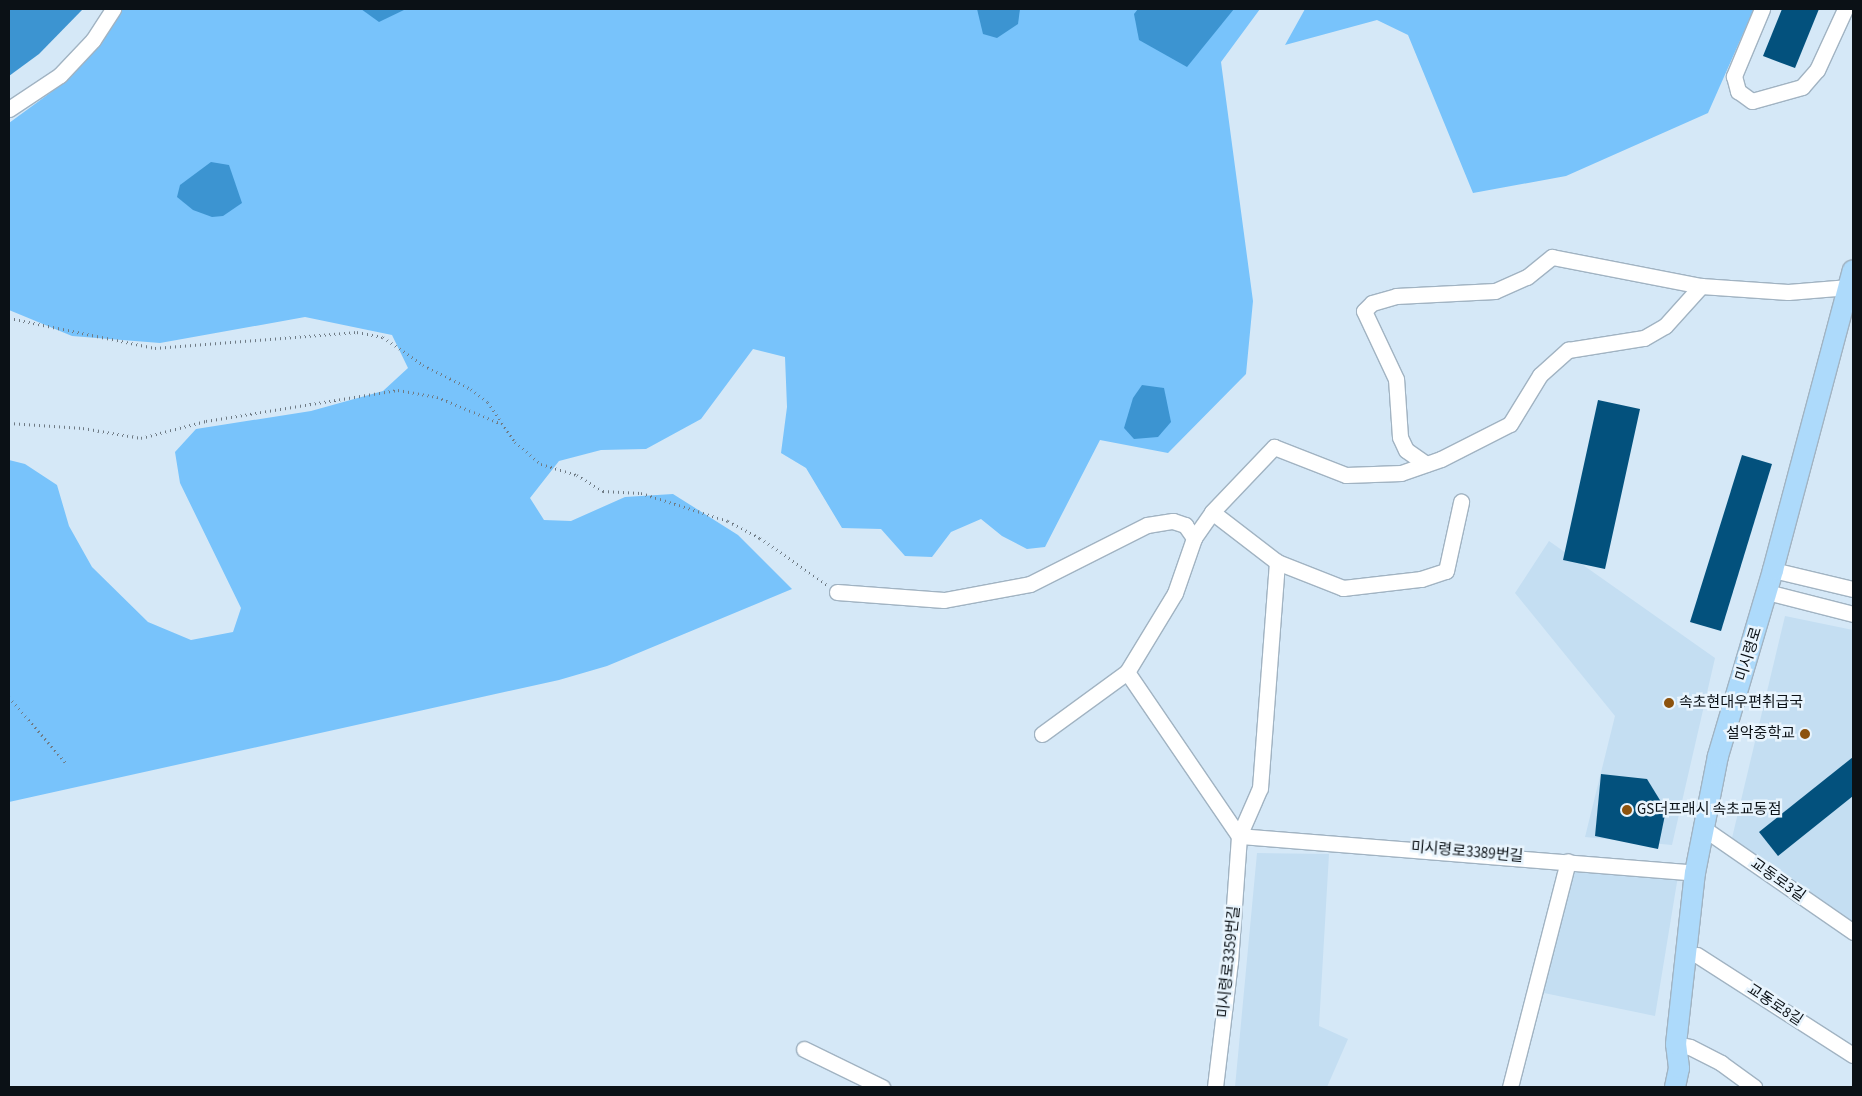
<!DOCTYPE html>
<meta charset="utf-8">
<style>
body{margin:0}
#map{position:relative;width:1862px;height:1096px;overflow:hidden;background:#d5e8f7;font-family:"Source Sans 3","Noto Sans KR",sans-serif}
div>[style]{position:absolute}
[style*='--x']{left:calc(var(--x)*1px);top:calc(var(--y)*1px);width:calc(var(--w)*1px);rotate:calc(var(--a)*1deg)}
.built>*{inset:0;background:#c4def2}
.green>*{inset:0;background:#78c3fb}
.water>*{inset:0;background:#3c94d1}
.building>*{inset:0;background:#03517d}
.path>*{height:2.5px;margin-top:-1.25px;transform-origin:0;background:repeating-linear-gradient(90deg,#6f7b85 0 1px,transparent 0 5px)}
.roads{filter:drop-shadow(1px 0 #a1b3c2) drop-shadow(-1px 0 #a1b3c2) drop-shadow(0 1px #a1b3c2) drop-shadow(0 -1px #a1b3c2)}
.minor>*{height:15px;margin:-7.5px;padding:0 7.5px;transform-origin:7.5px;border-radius:7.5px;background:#fff}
.major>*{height:20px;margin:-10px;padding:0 10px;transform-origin:10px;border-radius:10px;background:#addafb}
.dots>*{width:14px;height:14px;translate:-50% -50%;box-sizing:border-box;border:2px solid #e8f4fd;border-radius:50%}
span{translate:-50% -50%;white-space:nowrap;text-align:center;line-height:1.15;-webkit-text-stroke:5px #e8f4fd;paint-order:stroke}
.street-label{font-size:15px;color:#0b1116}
.poi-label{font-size:15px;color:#0b1116}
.left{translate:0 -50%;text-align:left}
.right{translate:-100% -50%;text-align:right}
.frame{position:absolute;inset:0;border:10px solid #0b1116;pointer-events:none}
</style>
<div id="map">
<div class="built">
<div style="clip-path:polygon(1549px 541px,1715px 658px,1672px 845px,1585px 837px,1615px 716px,1515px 593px)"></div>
<div style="clip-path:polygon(1785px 616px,1853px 630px,1853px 924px,1732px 838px)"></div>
<div style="clip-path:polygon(1257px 853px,1329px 854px,1319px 1026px,1348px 1039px,1327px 1087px,1235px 1087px)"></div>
<div style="clip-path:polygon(1574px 867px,1678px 876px,1655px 1016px,1544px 993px)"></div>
</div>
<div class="green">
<div style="clip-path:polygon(123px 9px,1260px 9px,1221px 62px,1253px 301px,1246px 374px,1168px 453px,1100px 440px,1045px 547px,1027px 549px,1002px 536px,981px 519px,951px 532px,932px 557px,905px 556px,881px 529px,842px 528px,806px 468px,781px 453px,787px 407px,785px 357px,753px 349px,701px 419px,646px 449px,601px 450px,559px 461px,530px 498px,544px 520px,571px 521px,625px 497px,673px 494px,738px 535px,792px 589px,607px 666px,559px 680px,9px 802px,9px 460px,25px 464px,57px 485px,69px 526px,92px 567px,148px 622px,191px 640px,233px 632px,241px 608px,180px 483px,175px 452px,196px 429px,311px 411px,383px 391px,408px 368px,392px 335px,305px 317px,160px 343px,72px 336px,9px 310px,9px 123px,65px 82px)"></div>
<div style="clip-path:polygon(1305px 9px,1754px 9px,1708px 113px,1566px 176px,1473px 193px,1408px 35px,1377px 20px,1285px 45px)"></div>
</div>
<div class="water">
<div style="clip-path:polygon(9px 9px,83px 9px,39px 54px,9px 76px)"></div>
<div style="clip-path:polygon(361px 9px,406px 9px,379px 22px)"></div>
<div style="clip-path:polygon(977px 9px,1020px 9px,1018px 24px,997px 38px,983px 34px)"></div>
<div style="clip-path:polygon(1138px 9px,1234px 9px,1187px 67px,1139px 40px,1134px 14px)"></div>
<div style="clip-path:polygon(211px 162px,229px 165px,242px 203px,223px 216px,212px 217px,193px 210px,177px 197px,180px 185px)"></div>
<div style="clip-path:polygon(1142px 385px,1164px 388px,1171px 422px,1158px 437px,1134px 439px,1124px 428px,1133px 398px)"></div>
</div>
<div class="building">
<div style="clip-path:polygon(1782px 9px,1819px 9px,1795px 68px,1763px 56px)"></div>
<div style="clip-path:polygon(1598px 400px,1640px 409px,1605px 569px,1563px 560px)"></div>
<div style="clip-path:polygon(1742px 455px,1772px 464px,1721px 631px,1690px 622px)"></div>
<div style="clip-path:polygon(1853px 757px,1853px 796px,1778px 856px,1759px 832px)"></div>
<div style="clip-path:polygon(1601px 774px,1647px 779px,1666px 810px,1658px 849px,1595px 836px)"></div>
</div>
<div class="path">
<div style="--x:9;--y:318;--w:149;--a:11.6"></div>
<div style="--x:155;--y:348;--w:203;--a:-4.5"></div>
<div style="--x:357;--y:332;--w:26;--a:11"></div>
<div style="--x:383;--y:337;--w:49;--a:35"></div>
<div style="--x:423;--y:365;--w:54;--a:26.6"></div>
<div style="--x:471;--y:389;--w:21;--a:37"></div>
<div style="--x:488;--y:402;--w:48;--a:56"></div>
<div style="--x:515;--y:442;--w:34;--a:40"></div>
<div style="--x:541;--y:464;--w:38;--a:17"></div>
<div style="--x:577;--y:475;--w:31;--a:32"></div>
<div style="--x:603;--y:491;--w:38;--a:3"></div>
<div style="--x:641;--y:493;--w:91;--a:17.8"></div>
<div style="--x:728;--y:521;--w:36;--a:28"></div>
<div style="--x:760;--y:538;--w:82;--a:35"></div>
<div style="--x:9;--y:423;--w:74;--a:3.9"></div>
<div style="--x:83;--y:428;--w:59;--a:9.8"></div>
<div style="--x:141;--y:438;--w:67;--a:-14.7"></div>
<div style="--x:206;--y:421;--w:194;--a:-9.2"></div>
<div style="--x:398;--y:390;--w:40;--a:10"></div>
<div style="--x:437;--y:397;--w:70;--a:22.6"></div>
<div style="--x:9;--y:697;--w:89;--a:49.1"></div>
</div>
<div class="roads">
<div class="minor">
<div style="--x:1762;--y:9;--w:73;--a:112.7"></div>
<div style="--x:1734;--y:76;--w:16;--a:75"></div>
<div style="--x:1738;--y:91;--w:17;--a:36"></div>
<div style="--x:1752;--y:101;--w:52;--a:-15.6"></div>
<div style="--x:1802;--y:87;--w:23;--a:-49"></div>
<div style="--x:1817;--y:70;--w:67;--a:-65.3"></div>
<div style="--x:9;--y:109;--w:61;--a:-33.7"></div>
<div style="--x:60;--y:75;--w:48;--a:-46.7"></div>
<div style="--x:93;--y:40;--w:37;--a:-57"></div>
<div style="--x:1426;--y:464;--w:24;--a:-145"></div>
<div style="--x:1406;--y:450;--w:14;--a:-115"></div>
<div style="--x:1400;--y:437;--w:58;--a:-93.9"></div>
<div style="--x:1396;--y:379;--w:75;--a:-115.2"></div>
<div style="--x:1364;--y:311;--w:11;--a:-45"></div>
<div style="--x:1372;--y:303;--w:25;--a:-16"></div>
<div style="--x:1396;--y:296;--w:99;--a:-2.9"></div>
<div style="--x:1495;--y:291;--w:35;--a:-24"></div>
<div style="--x:1527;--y:277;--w:32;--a:-39"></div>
<div style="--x:1552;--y:257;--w:152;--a:11"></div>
<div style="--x:1277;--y:562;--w:82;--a:-142.4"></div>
<div style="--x:1212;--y:512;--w:90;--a:-46.4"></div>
<div style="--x:1274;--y:447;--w:77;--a:21.3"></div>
<div style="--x:1346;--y:475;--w:55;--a:-2.1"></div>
<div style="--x:1401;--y:473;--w:42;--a:-19.3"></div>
<div style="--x:1441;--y:459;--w:77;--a:-26.9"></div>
<div style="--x:1510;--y:424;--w:57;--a:-58.5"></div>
<div style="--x:1540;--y:375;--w:38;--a:-42"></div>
<div style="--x:1568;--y:350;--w:77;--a:-9"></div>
<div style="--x:1644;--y:338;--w:24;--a:-30"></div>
<div style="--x:1665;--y:326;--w:54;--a:-48"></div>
<div style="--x:1701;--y:286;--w:87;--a:3.9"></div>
<div style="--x:1788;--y:292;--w:61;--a:-4.7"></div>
<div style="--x:1773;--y:570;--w:82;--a:13.4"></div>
<div style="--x:837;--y:592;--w:107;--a:4.3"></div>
<div style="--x:944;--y:600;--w:87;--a:-10.5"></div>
<div style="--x:1030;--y:584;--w:131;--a:-26.8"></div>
<div style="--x:1147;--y:525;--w:26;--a:-9"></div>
<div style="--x:1173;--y:521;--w:13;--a:18"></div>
<div style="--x:1185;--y:525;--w:16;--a:55"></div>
<div style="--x:1767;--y:592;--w:89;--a:14.3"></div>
<div style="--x:1127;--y:672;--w:199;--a:55.7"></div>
<div style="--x:1042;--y:734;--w:105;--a:-36.1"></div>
<div style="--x:1127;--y:672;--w:92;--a:-58.7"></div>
<div style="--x:1175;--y:593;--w:58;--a:-70.9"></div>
<div style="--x:1194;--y:538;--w:32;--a:-55"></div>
<div style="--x:1703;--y:828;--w:183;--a:34.7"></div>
<div style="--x:1239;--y:836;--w:457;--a:4.6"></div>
<div style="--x:1697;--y:955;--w:185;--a:32.7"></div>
<div style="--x:1676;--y:1044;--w:14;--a:12"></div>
<div style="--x:1690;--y:1047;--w:35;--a:27"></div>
<div style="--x:1721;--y:1063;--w:41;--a:36"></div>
<div style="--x:804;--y:1049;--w:87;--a:26"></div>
<div style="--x:1215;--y:1087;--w:126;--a:-83.2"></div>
<div style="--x:1230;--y:962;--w:126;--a:-85.9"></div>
<div style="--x:1239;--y:836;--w:52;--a:-66.4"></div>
<div style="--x:1260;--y:788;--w:227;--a:-85.7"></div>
<div style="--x:1277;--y:562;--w:71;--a:21.5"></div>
<div style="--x:1343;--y:588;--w:79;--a:-6.6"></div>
<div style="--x:1421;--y:579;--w:26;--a:-18"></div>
<div style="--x:1446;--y:571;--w:71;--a:-77.7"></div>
<div style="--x:1510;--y:1087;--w:233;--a:-75.6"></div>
</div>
<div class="major">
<div style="--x:1675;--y:1087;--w:19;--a:-78"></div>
<div style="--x:1679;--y:1068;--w:24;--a:-97"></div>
<div style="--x:1676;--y:1044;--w:172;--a:-83.7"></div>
<div style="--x:1695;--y:873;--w:119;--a:-78.9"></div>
<div style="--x:1718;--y:756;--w:194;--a:-73.5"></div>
<div style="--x:1773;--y:570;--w:310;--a:-75.1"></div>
</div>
</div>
<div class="dots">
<div style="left:1669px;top:703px;background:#8c520d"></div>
<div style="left:1805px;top:734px;background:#8c520d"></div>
<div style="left:1627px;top:810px;background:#8c520d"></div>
</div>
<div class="street-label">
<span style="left:1749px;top:654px;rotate:-73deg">미시령로</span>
<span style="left:1467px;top:852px;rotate:5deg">미시령로3389번길</span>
<span style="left:1778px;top:880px;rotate:35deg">교동로3길</span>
<span style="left:1229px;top:962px;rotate:-84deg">미시령로3359번길</span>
<span style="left:1775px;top:1005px;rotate:33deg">교동로8길</span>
</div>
<div class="poi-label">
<span class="left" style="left:1679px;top:703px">속초현대우편취급국</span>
<span class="right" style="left:1795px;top:734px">설악중학교</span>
<span class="left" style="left:1637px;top:810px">GS더프래시 속초교동점</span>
</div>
<div class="frame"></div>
</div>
